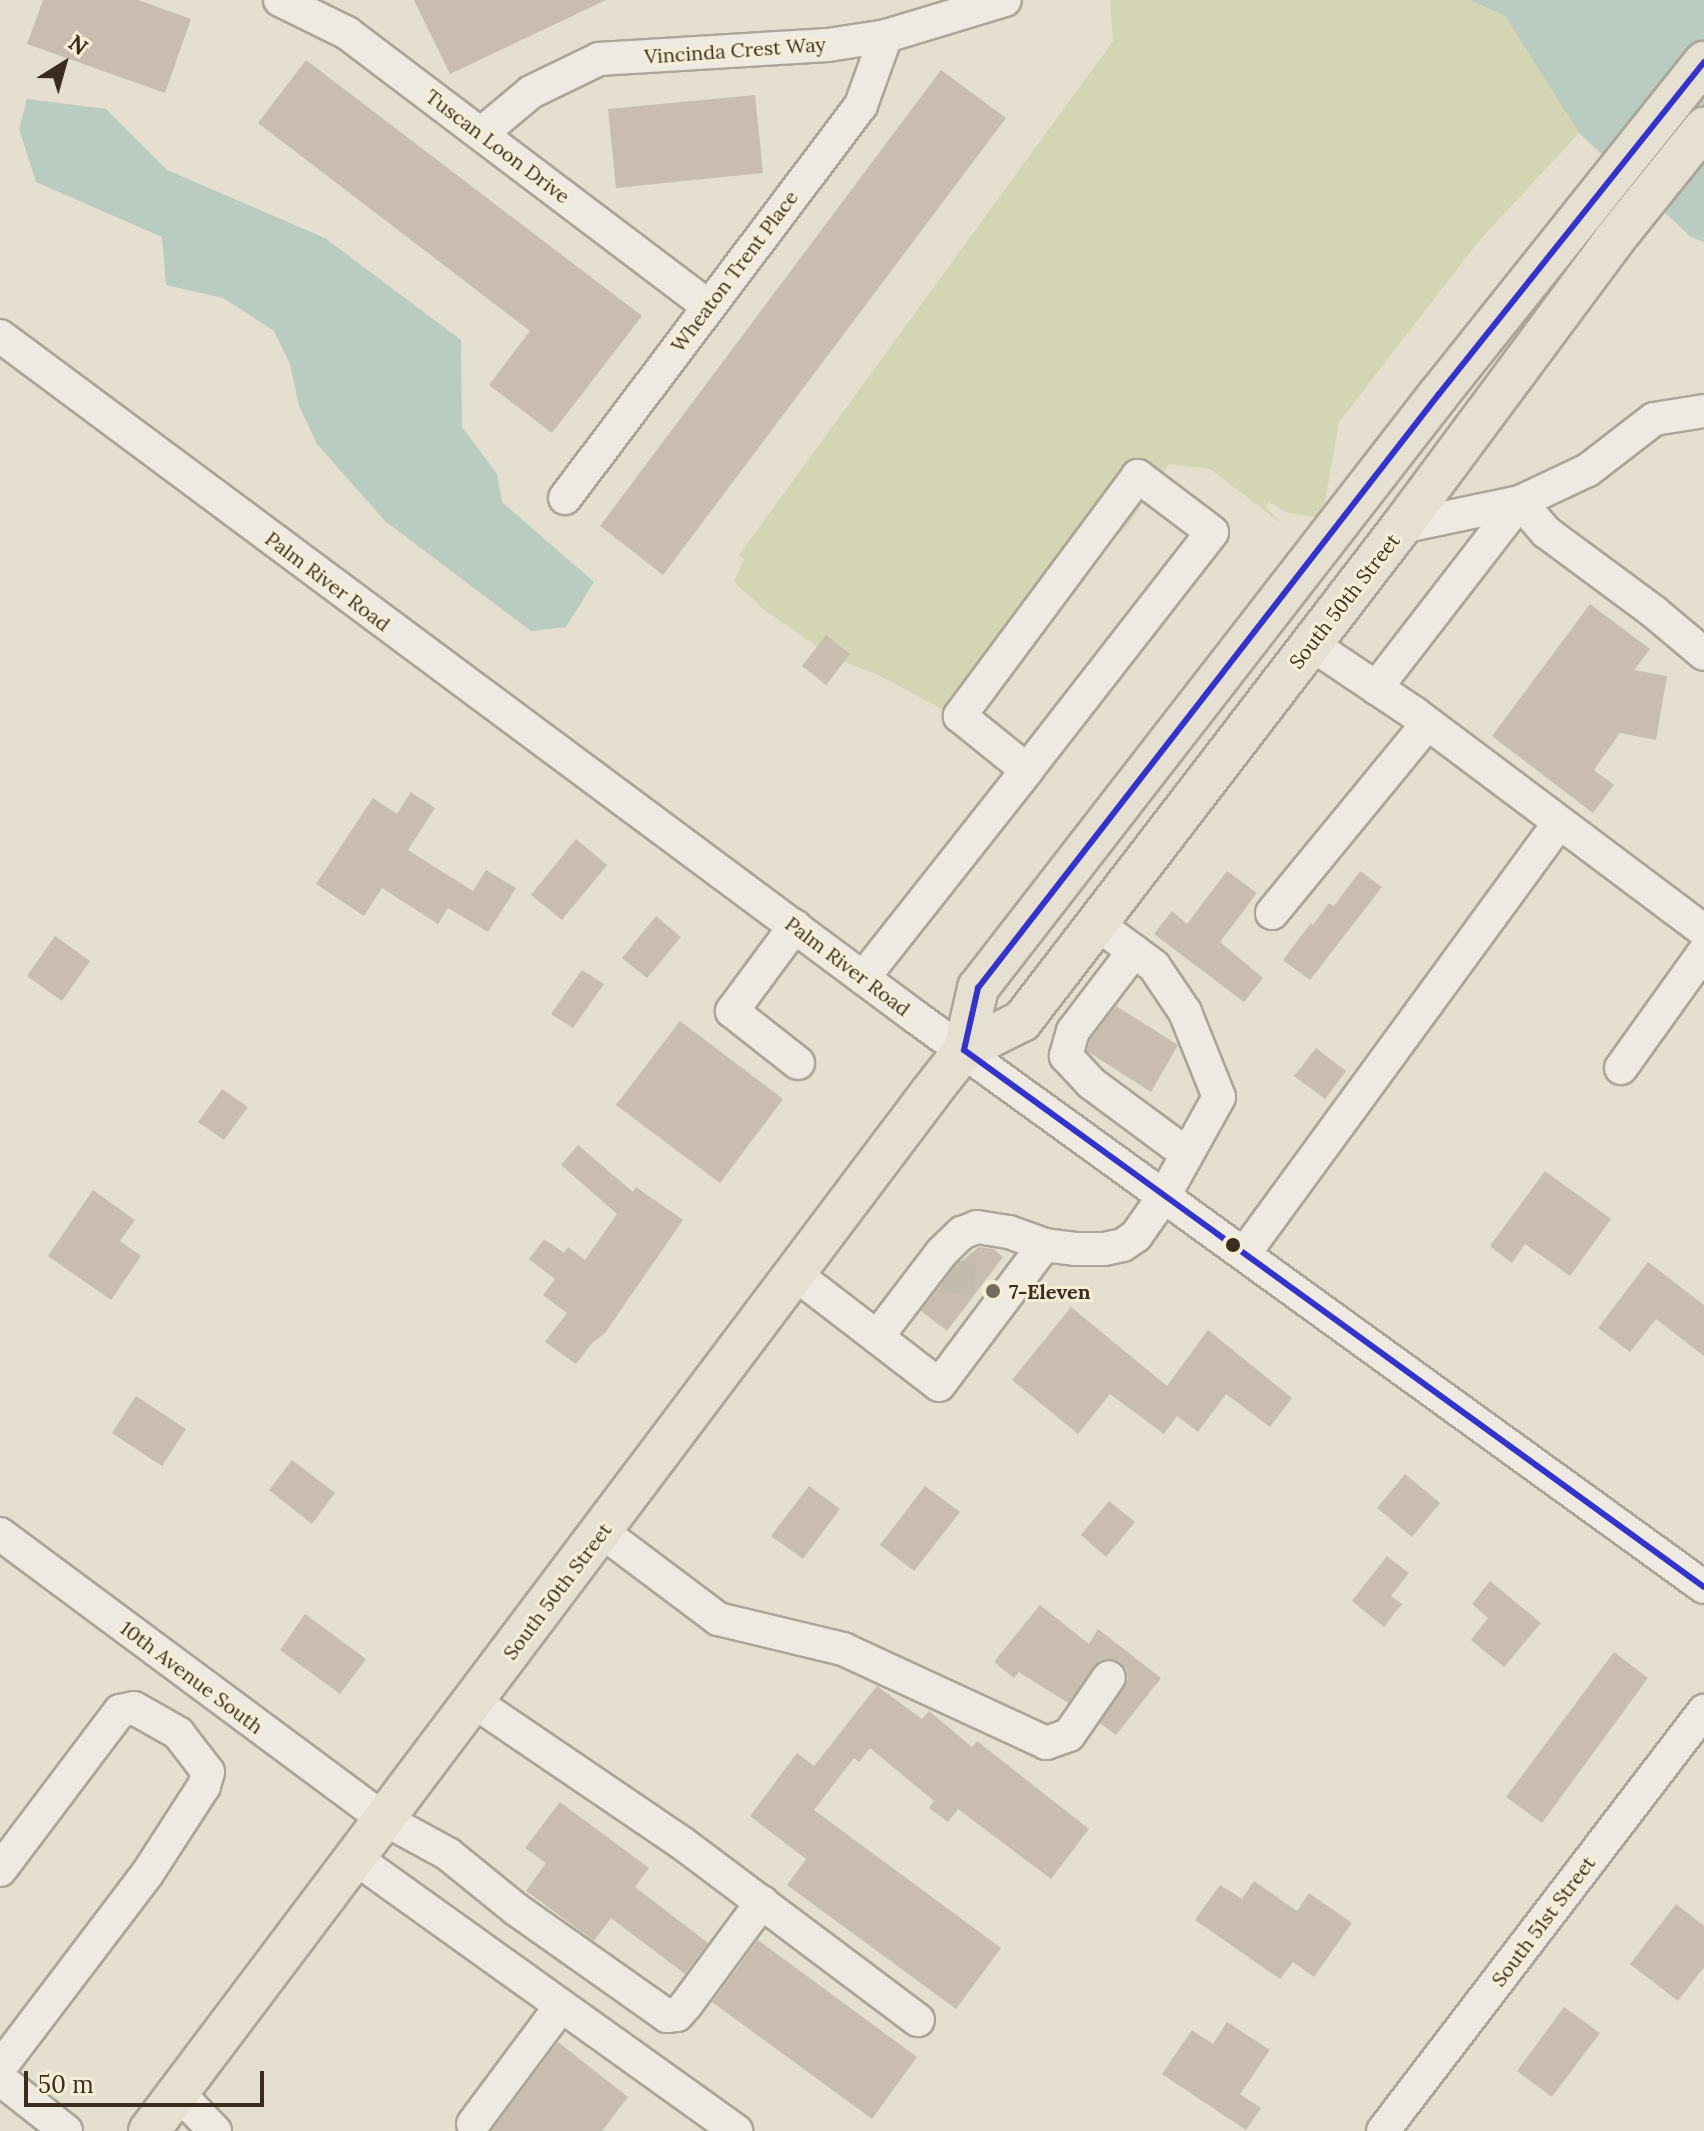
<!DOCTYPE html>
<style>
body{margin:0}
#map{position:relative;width:1704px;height:2131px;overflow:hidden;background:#e5dfcf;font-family:Lora,serif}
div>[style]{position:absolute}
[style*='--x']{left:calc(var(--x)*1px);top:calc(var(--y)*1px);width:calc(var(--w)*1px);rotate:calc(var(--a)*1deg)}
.green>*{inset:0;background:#d4d5b2}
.water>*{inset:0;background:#bacbc0}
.building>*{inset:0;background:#c9bdb0}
.minor-tunnel>*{height:32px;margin-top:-16px;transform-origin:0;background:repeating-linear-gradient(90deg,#c3bbac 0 32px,transparent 0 48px)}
.roads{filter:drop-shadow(2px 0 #aba498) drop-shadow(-2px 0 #aba498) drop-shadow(0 2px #aba498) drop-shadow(0 -2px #aba498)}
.minor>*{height:32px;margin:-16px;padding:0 16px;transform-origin:16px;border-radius:16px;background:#eeeae1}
.major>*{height:40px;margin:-20px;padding:0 20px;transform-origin:20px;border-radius:20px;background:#e5e0d2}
.bus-1>*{height:6px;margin:-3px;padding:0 3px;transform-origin:3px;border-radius:3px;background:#33c}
.dots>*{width:22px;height:22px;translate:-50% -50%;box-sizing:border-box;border:4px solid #f6edd6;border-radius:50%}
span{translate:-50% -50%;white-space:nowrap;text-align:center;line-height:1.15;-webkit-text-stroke:6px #f6edd6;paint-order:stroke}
.street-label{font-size:20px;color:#3a2d20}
.poi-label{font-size:20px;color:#3a2d20;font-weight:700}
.left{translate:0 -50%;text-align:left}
.north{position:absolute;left:24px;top:24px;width:80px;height:80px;-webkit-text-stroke:6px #f6edd6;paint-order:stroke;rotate:37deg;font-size:22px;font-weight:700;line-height:32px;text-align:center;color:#3a2d20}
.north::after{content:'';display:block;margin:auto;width:28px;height:36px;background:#3a2d20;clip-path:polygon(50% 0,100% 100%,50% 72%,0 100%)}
.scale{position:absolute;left:24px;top:2071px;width:240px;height:36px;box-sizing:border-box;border:4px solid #3a2d20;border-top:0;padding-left:10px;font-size:24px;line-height:28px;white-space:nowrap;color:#3a2d20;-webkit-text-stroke:6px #f6edd6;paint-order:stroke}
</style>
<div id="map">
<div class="green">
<div style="clip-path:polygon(1110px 0,1470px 0,1505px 16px,1579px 133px,1478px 242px,1339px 422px,1322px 518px,1285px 512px,1269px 502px,1265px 506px,1281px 523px,1210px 469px,1169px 464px,1128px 525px,1092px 559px,959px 718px,878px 675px,834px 658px,767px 612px,734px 582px,744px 559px,739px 555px,1113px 41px)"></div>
</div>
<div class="water">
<div style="clip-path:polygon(1470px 0,1704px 0,1704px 242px,1691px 237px,1579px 133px,1505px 16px)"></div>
<div style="clip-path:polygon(27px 99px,106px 109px,167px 170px,325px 238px,461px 340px,462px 427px,497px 474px,502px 502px,594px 582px,566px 627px,531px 631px,385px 521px,317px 444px,299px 406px,290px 364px,274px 331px,223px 298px,166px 285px,162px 237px,36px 182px,19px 129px)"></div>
</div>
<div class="building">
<div style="clip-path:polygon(43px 0,138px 0,191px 19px,165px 93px,27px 44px)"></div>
<div style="clip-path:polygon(414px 0,606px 0,450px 74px)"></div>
<div style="clip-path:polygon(306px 60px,642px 316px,552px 433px,489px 385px,530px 331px,258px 123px)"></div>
<div style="clip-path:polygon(941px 70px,1006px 118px,663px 575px,600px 526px)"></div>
<div style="clip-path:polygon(755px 95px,763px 173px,616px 188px,608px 109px)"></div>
<div style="clip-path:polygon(1590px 604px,1650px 649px,1634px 670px,1667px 676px,1656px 740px,1620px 733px,1594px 770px,1614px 785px,1593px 813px,1492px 736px)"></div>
<div style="clip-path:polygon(826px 635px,850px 654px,826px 685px,802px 666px)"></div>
<div style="clip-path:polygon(411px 792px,435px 808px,408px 850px,473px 891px,486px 870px,516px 888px,488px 932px,448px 908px,438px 924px,382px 888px,364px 916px,316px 884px,373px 798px,397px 814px)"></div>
<div style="clip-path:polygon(576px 839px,607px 865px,562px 920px,531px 895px)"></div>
<div style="clip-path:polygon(1227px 871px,1257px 893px,1220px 942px,1263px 978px,1244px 1002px,1154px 934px,1172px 911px,1187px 924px)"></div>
<div style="clip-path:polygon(1360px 871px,1382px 887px,1310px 980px,1283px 960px,1311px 923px,1313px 925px,1329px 903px,1334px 906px)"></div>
<div style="clip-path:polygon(656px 916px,681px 937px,647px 978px,622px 958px)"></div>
<div style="clip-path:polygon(55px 936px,90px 961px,62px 1001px,27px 976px)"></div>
<div style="clip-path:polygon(582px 970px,604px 984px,573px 1028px,551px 1014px)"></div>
<div style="clip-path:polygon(1116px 1006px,1178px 1045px,1151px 1092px,1087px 1051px,1090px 1040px)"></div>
<div style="clip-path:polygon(680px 1021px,783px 1099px,720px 1183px,616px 1105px)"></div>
<div style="clip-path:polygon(1316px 1048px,1346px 1071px,1325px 1099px,1294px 1076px)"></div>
<div style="clip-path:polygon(222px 1089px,248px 1107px,224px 1140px,198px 1122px)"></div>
<div style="clip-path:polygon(578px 1145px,633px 1192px,636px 1187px,683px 1220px,605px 1333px,592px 1343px,576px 1364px,545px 1342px,567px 1313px,543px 1295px,555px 1279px,529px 1259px,544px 1239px,564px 1253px,568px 1247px,585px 1260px,617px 1214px,561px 1165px)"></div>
<div style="clip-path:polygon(1545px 1171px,1611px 1219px,1570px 1276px,1525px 1244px,1512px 1263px,1490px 1246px)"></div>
<div style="clip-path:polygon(93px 1190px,135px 1220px,120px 1241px,141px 1256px,111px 1300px,48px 1256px)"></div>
<div style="clip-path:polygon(979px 1247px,994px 1249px,1003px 1257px,947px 1331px,921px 1311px,956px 1265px)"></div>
<div style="clip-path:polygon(1648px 1262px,1704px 1305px,1704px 1356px,1656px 1319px,1630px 1352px,1598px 1328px)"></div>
<div style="clip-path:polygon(1071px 1307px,1167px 1386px,1208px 1330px,1292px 1398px,1270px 1427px,1226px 1394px,1198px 1432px,1177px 1416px,1164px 1434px,1110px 1394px,1078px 1434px,1012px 1380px)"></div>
<div style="clip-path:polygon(136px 1396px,186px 1429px,162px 1466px,112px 1433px)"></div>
<div style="clip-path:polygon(292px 1460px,335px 1493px,312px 1524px,269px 1490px)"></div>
<div style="clip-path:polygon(1405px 1474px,1440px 1503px,1412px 1537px,1377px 1508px)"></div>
<div style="clip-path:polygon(809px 1486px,840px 1509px,803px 1559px,771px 1536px)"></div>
<div style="clip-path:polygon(925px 1486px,960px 1512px,914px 1571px,880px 1545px)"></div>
<div style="clip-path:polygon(1109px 1501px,1135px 1522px,1106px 1557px,1081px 1535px)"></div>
<div style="clip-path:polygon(1387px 1556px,1409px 1573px,1391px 1596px,1402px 1604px,1384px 1627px,1352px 1601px)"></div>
<div style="clip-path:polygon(1490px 1581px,1541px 1623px,1504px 1667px,1471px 1640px,1488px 1618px,1472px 1604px)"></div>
<div style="clip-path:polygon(1040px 1605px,1089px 1644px,1098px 1629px,1161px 1678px,1116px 1735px,1100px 1723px,1128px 1679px,1126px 1668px,1119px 1661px,1100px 1660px,1068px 1703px,1019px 1672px,1014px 1678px,994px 1662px)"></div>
<div style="clip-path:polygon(305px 1614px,366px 1659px,340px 1694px,280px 1650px)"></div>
<div style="clip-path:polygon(1614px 1652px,1648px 1678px,1542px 1823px,1506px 1797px)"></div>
<div style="clip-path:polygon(877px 1686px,922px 1719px,929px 1711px,972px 1747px,977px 1741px,1089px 1829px,1051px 1879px,958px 1809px,948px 1822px,929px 1808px,934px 1801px,870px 1748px,859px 1762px,854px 1758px,814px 1810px,1001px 1948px,956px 2009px,787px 1885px,806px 1859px,750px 1816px,797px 1753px,814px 1766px)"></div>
<div style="clip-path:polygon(560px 1802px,649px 1868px,635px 1887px,708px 1943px,685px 1974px,611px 1918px,594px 1941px,526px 1891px,546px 1863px,525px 1848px)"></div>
<div style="clip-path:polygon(1254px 1881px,1297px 1911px,1309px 1893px,1352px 1923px,1314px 1977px,1293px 1962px,1280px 1979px,1195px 1920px,1220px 1885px,1242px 1899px)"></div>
<div style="clip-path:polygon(1676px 1904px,1704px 1926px,1704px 1967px,1678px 2001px,1630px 1964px)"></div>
<div style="clip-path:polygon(758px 1940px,917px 2057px,872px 2119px,712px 2002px)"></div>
<div style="clip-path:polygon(1564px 2007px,1600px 2033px,1552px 2097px,1517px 2071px)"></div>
<div style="clip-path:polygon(1227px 2022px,1270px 2050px,1240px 2094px,1261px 2108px,1246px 2130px,1162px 2074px,1192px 2030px,1213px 2044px)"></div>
<div style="clip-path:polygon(558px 2042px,628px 2097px,602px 2131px,491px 2131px)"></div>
</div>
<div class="minor-tunnel">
<div style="--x:943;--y:1276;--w:43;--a:4"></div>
</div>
<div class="roads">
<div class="minor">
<div style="--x:280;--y:0;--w:75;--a:26.2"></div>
<div style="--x:347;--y:33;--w:453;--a:37.1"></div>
<div style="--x:482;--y:133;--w:64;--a:-39.9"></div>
<div style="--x:531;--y:92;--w:76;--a:-25.9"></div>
<div style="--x:599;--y:59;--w:229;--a:-3.5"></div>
<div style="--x:828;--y:45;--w:59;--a:-8.8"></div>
<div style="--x:886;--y:36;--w:124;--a:-16.8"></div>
<div style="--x:0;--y:336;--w:1143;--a:36.64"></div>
<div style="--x:917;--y:1018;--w:971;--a:35.87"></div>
<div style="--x:565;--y:498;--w:492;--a:-53"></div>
<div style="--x:861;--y:105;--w:73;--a:-70.1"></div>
<div style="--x:1401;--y:527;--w:122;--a:-11.9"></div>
<div style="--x:1520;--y:502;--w:75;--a:-25.2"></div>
<div style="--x:1588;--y:470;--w:83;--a:-37.7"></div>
<div style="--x:1654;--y:419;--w:51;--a:-9.1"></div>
<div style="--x:1311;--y:644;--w:124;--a:33.8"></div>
<div style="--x:1414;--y:713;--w:363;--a:36.9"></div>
<div style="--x:1376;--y:688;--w:235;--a:-52.3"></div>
<div style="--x:1520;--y:502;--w:40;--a:49"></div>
<div style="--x:1546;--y:532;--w:134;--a:36.5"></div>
<div style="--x:1654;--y:612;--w:65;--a:40"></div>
<div style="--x:1272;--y:913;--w:244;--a:-50.6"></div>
<div style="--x:795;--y:926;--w:106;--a:126.5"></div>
<div style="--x:732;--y:1011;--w:84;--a:38.2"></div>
<div style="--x:1134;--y:951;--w:101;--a:127.3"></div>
<div style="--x:1073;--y:1031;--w:26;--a:106"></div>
<div style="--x:1066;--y:1056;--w:37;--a:47"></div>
<div style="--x:1091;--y:1083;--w:119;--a:36.5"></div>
<div style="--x:863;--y:978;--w:265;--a:-51.7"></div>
<div style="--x:1027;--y:770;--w:301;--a:-52.1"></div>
<div style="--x:1212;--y:532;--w:93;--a:-142.9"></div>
<div style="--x:1138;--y:476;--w:299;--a:126.6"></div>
<div style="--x:960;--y:716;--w:86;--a:38.9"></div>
<div style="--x:1621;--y:1068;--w:143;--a:-54.4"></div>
<div style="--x:1244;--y:1254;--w:534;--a:-53.84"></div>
<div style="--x:795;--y:1274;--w:103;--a:37.5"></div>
<div style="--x:877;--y:1337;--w:107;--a:-52.6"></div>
<div style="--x:942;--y:1252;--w:28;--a:-44"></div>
<div style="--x:962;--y:1233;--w:16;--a:-22"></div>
<div style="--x:977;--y:1227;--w:32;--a:9"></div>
<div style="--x:1009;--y:1232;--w:37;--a:20"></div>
<div style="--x:1044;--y:1245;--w:31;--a:7"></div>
<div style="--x:1075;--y:1249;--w:29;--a:0"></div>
<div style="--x:1104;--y:1249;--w:19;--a:-12"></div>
<div style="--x:1123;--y:1245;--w:16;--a:-35"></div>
<div style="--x:1136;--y:1236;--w:49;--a:-55"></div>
<div style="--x:1164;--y:1196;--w:113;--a:-60.9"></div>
<div style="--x:1219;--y:1097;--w:92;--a:-111.8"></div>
<div style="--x:1185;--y:1012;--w:55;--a:-124"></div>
<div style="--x:1154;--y:966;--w:71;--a:-143.6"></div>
<div style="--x:877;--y:1337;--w:78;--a:37.7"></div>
<div style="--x:939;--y:1385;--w:175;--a:-53.1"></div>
<div style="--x:601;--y:1531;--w:146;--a:36.9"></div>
<div style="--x:718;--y:1619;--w:129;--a:13.5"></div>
<div style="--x:843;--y:1649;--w:224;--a:24.8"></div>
<div style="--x:1046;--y:1743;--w:24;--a:-19"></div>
<div style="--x:1069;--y:1735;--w:70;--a:-55.4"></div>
<div style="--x:0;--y:1534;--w:478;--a:36.6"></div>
<div style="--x:384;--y:1819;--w:73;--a:28.7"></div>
<div style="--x:448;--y:1854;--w:89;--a:39.1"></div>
<div style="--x:517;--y:1910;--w:184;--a:35.2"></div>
<div style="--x:667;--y:2016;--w:10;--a:-6"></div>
<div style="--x:677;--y:2015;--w:13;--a:-48"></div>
<div style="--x:686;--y:2005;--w:128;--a:-53.6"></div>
<div style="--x:473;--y:1701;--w:253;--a:34.2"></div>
<div style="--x:682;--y:1843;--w:295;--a:36.9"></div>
<div style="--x:355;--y:1858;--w:469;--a:35.6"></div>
<div style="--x:0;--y:1870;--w:199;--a:-53"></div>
<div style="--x:120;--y:1711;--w:14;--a:-12"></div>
<div style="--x:134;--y:1708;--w:51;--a:29.6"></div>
<div style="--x:178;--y:1733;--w:49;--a:52.4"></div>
<div style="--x:208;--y:1772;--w:15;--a:106"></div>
<div style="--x:204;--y:1786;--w:105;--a:122.9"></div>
<div style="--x:147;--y:1874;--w:243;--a:127.2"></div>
<div style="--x:0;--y:2079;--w:84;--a:38.2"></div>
<div style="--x:178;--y:2093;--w:53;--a:45.8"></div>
<div style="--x:473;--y:2124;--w:147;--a:-53.3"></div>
<div style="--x:1383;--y:2131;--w:529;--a:-52.61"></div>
</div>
<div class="major">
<div style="--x:964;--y:1050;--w:64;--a:-77.3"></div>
<div style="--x:978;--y:988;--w:752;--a:-52.19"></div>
<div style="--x:1439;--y:394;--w:425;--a:-51.4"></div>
<div style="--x:149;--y:2131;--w:1300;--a:-53.03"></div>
<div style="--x:931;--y:1092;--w:53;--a:-51.8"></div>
<div style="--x:964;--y:1050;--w:65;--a:-26.6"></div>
<div style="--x:1022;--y:1021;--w:623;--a:-52.5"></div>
<div style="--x:1401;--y:527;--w:357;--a:-53.4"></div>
<div style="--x:1614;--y:240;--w:144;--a:-51.2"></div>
</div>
</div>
<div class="bus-1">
<div style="--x:964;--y:1050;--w:64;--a:-77.3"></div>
<div style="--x:978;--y:988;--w:752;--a:-52.19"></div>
<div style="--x:1439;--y:394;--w:425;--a:-51.4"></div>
<div style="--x:964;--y:1050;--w:914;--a:35.97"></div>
</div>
<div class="dots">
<div style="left:1233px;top:1245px;background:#3a2d20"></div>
<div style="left:993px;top:1291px;background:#766b5d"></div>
</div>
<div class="street-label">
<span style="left:735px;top:50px;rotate:-4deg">Vincinda Crest Way</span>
<span style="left:498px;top:146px;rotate:37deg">Tuscan Loon Drive</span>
<span style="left:734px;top:271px;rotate:-53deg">Wheaton Trent Place</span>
<span style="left:328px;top:581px;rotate:37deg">Palm River Road</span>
<span style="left:1344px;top:601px;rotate:-52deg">South 50th Street</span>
<span style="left:848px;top:966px;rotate:37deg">Palm River Road</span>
<span style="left:557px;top:1591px;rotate:-53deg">South 50th Street</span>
<span style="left:192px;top:1677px;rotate:37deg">10th Avenue South</span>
<span style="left:1543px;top:1921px;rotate:-53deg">South 51st Street</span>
</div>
<div class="poi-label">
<span class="left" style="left:1009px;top:1291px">7-Eleven</span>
</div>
<div class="north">N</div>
<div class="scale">50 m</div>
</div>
